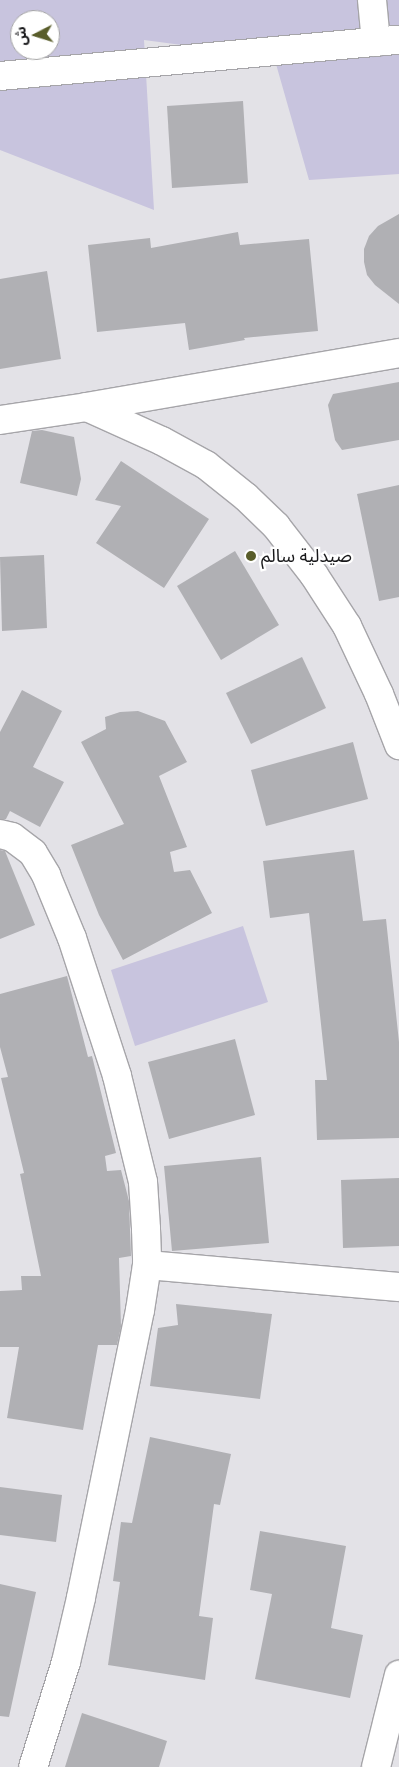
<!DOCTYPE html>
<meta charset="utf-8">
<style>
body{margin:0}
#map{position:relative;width:399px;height:1767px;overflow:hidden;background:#e3e2e7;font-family:"IBM Plex Sans","Noto Sans Arabic",sans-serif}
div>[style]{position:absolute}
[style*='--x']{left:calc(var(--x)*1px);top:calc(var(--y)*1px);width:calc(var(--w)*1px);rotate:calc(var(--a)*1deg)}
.green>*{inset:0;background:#c8c4de}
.building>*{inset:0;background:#b0b0b4}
.roads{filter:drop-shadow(1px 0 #a6a5a9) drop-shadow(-1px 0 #a6a5a9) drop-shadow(0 1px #a6a5a9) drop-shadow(0 -1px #a6a5a9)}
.minor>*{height:28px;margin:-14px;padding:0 14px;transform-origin:14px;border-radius:14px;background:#fff}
.dots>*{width:14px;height:14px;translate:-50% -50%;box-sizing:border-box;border:2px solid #fff;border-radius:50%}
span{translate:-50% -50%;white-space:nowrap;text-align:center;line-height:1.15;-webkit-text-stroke:4.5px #fff;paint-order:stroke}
.poi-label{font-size:18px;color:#18181a}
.left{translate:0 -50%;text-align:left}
.north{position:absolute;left:10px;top:10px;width:50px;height:50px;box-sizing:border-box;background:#fff;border:1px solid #a3a3a3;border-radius:50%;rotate:265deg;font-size:14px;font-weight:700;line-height:20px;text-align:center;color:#18181a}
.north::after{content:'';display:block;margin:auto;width:18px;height:22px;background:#595d2a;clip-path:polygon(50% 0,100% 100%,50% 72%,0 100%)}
</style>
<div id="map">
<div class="green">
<div style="clip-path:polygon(evenodd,0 0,399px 0,399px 174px,309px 180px,274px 57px,144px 40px,154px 210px,0 150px,0 0,20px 20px,50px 20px,50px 50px,20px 50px,20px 20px)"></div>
<div style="clip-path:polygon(243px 926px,268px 1002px,135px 1046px,111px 970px)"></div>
</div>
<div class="building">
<div style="clip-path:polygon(243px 101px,248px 183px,172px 188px,167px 106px)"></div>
<div style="clip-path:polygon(399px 214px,399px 304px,375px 285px,367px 275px,364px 262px,364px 249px,369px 236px,378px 226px)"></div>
<div style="clip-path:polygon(238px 232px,240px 245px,309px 239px,318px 331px,244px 338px,245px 340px,189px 350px,185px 323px,97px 332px,88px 245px,150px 238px,151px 248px)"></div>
<div style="clip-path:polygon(47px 271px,61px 359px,0 369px,0 279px)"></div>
<div style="clip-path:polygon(399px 382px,399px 440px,342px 450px,335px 440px,328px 405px,333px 394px)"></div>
<div style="clip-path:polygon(42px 430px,74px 437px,81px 479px,77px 496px,20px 483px,32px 431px)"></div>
<div style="clip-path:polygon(121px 461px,209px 519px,164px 588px,96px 543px,121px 506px,95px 500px)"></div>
<div style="clip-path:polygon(399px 485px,399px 597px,379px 601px,357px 494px)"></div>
<div style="clip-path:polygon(235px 551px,279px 625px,221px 660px,177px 586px)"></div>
<div style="clip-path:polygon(44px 555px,47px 628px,2px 631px,0 557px)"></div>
<div style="clip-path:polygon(302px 657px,326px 708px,251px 744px,226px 693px)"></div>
<div style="clip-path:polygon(22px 690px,62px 711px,33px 767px,64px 782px,40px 827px,10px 811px,6px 819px,0 819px,0 732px)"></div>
<div style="clip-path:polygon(138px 711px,165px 721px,187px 762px,159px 776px,187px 847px,170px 852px,174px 872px,190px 870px,212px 913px,123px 960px,99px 915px,71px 845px,124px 824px,81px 742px,106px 729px,105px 717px,120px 712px)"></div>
<div style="clip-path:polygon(353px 742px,368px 799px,266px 826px,251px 770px)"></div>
<div style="clip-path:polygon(0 850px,5px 851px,35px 925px,0 939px)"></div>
<div style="clip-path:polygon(354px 850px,363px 921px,386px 919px,399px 1042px,399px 1138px,317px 1140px,315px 1080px,327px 1080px,309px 913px,270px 918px,263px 861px)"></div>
<div style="clip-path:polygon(67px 976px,88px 1057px,92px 1056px,116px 1153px,105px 1156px,107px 1171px,121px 1170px,129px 1201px,130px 1230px,131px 1256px,119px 1258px,121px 1327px,117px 1345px,98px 1345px,83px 1430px,7px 1418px,19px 1347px,0 1347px,0 1291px,22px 1290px,21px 1276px,41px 1276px,20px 1174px,24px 1173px,1px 1078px,8px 1077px,0 1047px,0 994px)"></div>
<div style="clip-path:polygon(235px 1039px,255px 1115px,169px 1139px,148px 1062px)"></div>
<div style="clip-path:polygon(261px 1157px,269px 1243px,172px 1251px,164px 1166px)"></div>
<div style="clip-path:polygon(399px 1178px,399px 1246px,343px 1248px,341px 1180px)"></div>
<div style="clip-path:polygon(176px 1304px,272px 1314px,260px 1399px,150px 1386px,158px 1328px,178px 1325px)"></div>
<div style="clip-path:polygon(150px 1437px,231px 1454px,220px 1505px,214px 1504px,199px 1616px,213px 1618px,205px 1680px,108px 1665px,120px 1582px,113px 1581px,121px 1522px,132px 1523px)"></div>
<div style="clip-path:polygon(0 1487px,62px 1495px,56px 1542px,0 1535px)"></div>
<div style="clip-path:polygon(260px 1531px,346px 1546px,331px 1628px,363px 1635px,350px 1698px,255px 1679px,272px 1594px,250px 1590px)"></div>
<div style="clip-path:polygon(0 1584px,36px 1592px,9px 1717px,0 1716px)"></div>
<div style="clip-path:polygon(82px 1713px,167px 1741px,159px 1767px,65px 1767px)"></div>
</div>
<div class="roads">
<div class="minor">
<div style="--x:372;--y:0;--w:42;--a:84.6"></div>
<div style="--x:0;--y:76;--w:401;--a:-5.2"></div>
<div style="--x:87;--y:407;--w:82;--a:24.4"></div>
<div style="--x:162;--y:441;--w:50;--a:28.6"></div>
<div style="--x:206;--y:465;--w:51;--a:38.7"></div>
<div style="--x:246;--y:497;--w:42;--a:44"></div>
<div style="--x:276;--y:526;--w:62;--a:52.2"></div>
<div style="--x:314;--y:575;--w:61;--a:57.1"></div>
<div style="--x:347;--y:626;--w:75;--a:64.8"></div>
<div style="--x:379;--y:694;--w:55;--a:68.6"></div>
<div style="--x:0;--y:420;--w:88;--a:-8.5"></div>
<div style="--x:87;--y:407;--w:317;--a:-9.8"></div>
<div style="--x:0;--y:834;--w:12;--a:14"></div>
<div style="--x:12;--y:837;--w:26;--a:37"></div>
<div style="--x:33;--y:853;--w:26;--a:59"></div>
<div style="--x:46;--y:875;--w:68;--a:67.6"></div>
<div style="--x:72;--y:938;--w:145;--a:71.9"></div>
<div style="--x:117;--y:1076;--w:109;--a:76.2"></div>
<div style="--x:143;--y:1182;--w:47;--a:86.3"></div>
<div style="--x:146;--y:1229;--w:36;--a:88"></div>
<div style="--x:147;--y:1265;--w:46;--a:98.8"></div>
<div style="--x:140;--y:1310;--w:294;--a:101.6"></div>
<div style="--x:81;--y:1598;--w:66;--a:103.2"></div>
<div style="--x:66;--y:1662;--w:110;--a:107.4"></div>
<div style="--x:147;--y:1265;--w:253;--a:5"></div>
<div style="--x:376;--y:1767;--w:95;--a:-76"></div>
</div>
</div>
<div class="dots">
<div style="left:251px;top:556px;background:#595d2a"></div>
</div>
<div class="poi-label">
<span class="left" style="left:261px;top:556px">صيدلية سالم</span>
</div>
<div class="north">ش</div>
</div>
